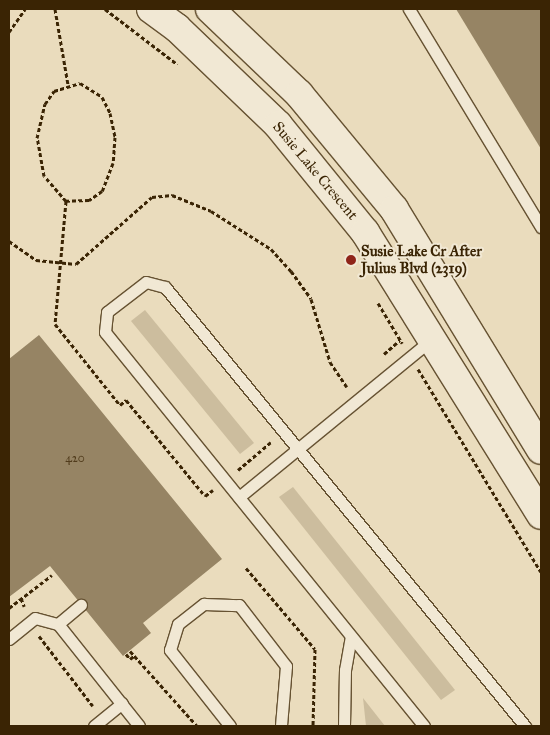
<!DOCTYPE html>
<style>
body{margin:0}
#map{position:relative;width:550px;height:735px;overflow:hidden;background:#eadcbd;font-family:"IM FELL Great Primer",serif}
div>[style]{position:absolute}
[style*='--x']{left:calc(var(--x)*1px);top:calc(var(--y)*1px);width:calc(var(--w)*1px);rotate:calc(var(--a)*1deg)}
.green>*{inset:0;background:#ccbd9e}
.building>*{inset:0;background:#968464}
.path>*{height:3px;margin-top:-1.5px;transform-origin:0;background:repeating-linear-gradient(90deg,#3a2404 0 4px,transparent 0 6.5px)}
.roads{filter:drop-shadow(1px 0 #665232) drop-shadow(-1px 0 #665232) drop-shadow(0 1px #665232) drop-shadow(0 -1px #665232)}
.lane>*{height:11px;margin:-5.5px;padding:0 5.5px;transform-origin:5.5px;border-radius:5.5px;background:#f1e8d4}
.secondary>*{height:28px;margin:-14px;padding:0 14px;transform-origin:14px;border-radius:14px;background:#f1e8d4}
.dots>*{width:14px;height:14px;translate:-50% -50%;box-sizing:border-box;border:2px solid #f1e8d4;border-radius:50%}
span{translate:-50% -50%;white-space:nowrap;text-align:center;line-height:1.15;-webkit-text-stroke:4px #f1e8d4;paint-order:stroke}
.number-label{font-size:12px;color:#513c1c}
.number-label span{-webkit-text-stroke-width:0}
.street-label{font-size:15px;color:#3a2404}
.poi-label{font-size:15px;color:#3a2404;font-weight:700}
.left{translate:0 -50%;text-align:left}
.frame{position:absolute;inset:0;border:10px solid #3a2404;pointer-events:none}
</style>
<div id="map">
<div class="green">
<div style="clip-path:polygon(145px 310px,254px 443px,240px 454px,131px 321px)"></div>
<div style="clip-path:polygon(293px 487px,455px 690px,441px 700px,279px 497px)"></div>
<div style="clip-path:polygon(363px 698px,385px 726px,366px 726px)"></div>
</div>
<div class="building">
<div style="clip-path:polygon(456px 9px,541px 9px,541px 149px)"></div>
<div style="clip-path:polygon(39px 335px,222px 559px,143px 623px,151px 633px,123px 656px,50px 566px,9px 597px,9px 359px)"></div>
</div>
<div class="path">
<div style="--x:55;--y:9;--w:76;--a:80.2"></div>
<div style="--x:105;--y:9;--w:91;--a:37.4"></div>
<div style="--x:9;--y:32;--w:28;--a:-55"></div>
<div style="--x:80;--y:83;--w:26;--a:32"></div>
<div style="--x:102;--y:97;--w:18;--a:63"></div>
<div style="--x:110;--y:113;--w:25;--a:78"></div>
<div style="--x:115;--y:137;--w:26;--a:94"></div>
<div style="--x:113;--y:163;--w:30;--a:111"></div>
<div style="--x:102;--y:191;--w:16;--a:145"></div>
<div style="--x:89;--y:200;--w:23;--a:178"></div>
<div style="--x:66;--y:201;--w:33;--a:-131"></div>
<div style="--x:44;--y:176;--w:39;--a:-100"></div>
<div style="--x:37;--y:138;--w:35;--a:-77"></div>
<div style="--x:45;--y:104;--w:16;--a:-55"></div>
<div style="--x:54;--y:91;--w:27;--a:-17"></div>
<div style="--x:66;--y:201;--w:123;--a:95.1"></div>
<div style="--x:55;--y:324;--w:104;--a:51.3"></div>
<div style="--x:120;--y:405;--w:8;--a:-40"></div>
<div style="--x:126;--y:400;--w:124;--a:50.5"></div>
<div style="--x:205;--y:496;--w:10;--a:-37"></div>
<div style="--x:9;--y:241;--w:33;--a:35"></div>
<div style="--x:36;--y:260;--w:40;--a:5.7"></div>
<div style="--x:76;--y:264;--w:101;--a:-41.4"></div>
<div style="--x:152;--y:197;--w:20;--a:-6"></div>
<div style="--x:172;--y:195;--w:42;--a:22.3"></div>
<div style="--x:211;--y:211;--w:71;--a:32.3"></div>
<div style="--x:271;--y:249;--w:30;--a:48"></div>
<div style="--x:291;--y:271;--w:34;--a:54"></div>
<div style="--x:311;--y:299;--w:66;--a:73.2"></div>
<div style="--x:330;--y:362;--w:30;--a:56"></div>
<div style="--x:378;--y:303;--w:47;--a:59"></div>
<div style="--x:384;--y:354;--w:21;--a:-41"></div>
<div style="--x:418;--y:369;--w:237;--a:58.8"></div>
<div style="--x:238;--y:470;--w:43;--a:-40.3"></div>
<div style="--x:246;--y:568;--w:106;--a:49.6"></div>
<div style="--x:315;--y:649;--w:77;--a:91.5"></div>
<div style="--x:21;--y:598;--w:9;--a:69"></div>
<div style="--x:9;--y:608;--w:54;--a:-37.5"></div>
<div style="--x:39;--y:636;--w:88;--a:52.4"></div>
<div style="--x:130;--y:651;--w:101;--a:48.2"></div>
<div style="--x:126;--y:654;--w:6;--a:51"></div>
<div style="--x:130;--y:659;--w:5;--a:-37"></div>
</div>
<div class="roads">
<div class="lane">
<div style="--x:409;--y:9;--w:255;--a:58.8"></div>
<div style="--x:239;--y:497;--w:248;--a:-39.3"></div>
<div style="--x:58;--y:624;--w:30;--a:-40"></div>
<div style="--x:9;--y:639;--w:33;--a:-39"></div>
<div style="--x:35;--y:618;--w:24;--a:15"></div>
<div style="--x:58;--y:624;--w:130;--a:51.5"></div>
<div style="--x:94;--y:726;--w:36;--a:-39"></div>
<div style="--x:230;--y:726;--w:97;--a:-128.3"></div>
<div style="--x:170;--y:650;--w:27;--a:-73"></div>
<div style="--x:178;--y:624;--w:33;--a:-38"></div>
<div style="--x:204;--y:604;--w:35;--a:2"></div>
<div style="--x:239;--y:605;--w:77;--a:52.4"></div>
<div style="--x:286;--y:666;--w:60;--a:94.8"></div>
<div style="--x:344;--y:726;--w:56;--a:-89"></div>
<div style="--x:345;--y:670;--w:34;--a:-80"></div>
<div style="--x:424;--y:726;--w:507;--a:-129"></div>
<div style="--x:105;--y:332;--w:20;--a:-84"></div>
<div style="--x:107;--y:312;--w:49;--a:-37.6"></div>
<div style="--x:146;--y:282;--w:20;--a:15"></div>
<div style="--x:165;--y:287;--w:568;--a:50.65"></div>
</div>
<div class="secondary">
<div style="--x:151;--y:9;--w:32;--a:36"></div>
<div style="--x:177;--y:28;--w:140;--a:43.8"></div>
<div style="--x:278;--y:125;--w:138;--a:50.9"></div>
<div style="--x:365;--y:232;--w:333;--a:58.1"></div>
<div style="--x:210;--y:9;--w:123;--a:43.7"></div>
<div style="--x:299;--y:94;--w:149;--a:50.4"></div>
<div style="--x:394;--y:209;--w:282;--a:58.6"></div>
</div>
</div>
<div class="dots">
<div style="left:351px;top:260px;background:#8f2418"></div>
</div>
<div class="number-label">
<span style="left:75px;top:459px">420</span>
</div>
<div class="street-label">
<span style="left:315px;top:171px;rotate:50deg">Susie Lake Crescent</span>
</div>
<div class="poi-label">
<span class="left" style="left:361px;top:260px">Susie Lake Cr After<br>Julius Blvd (2319)</span>
</div>
<div class="frame"></div>
</div>
